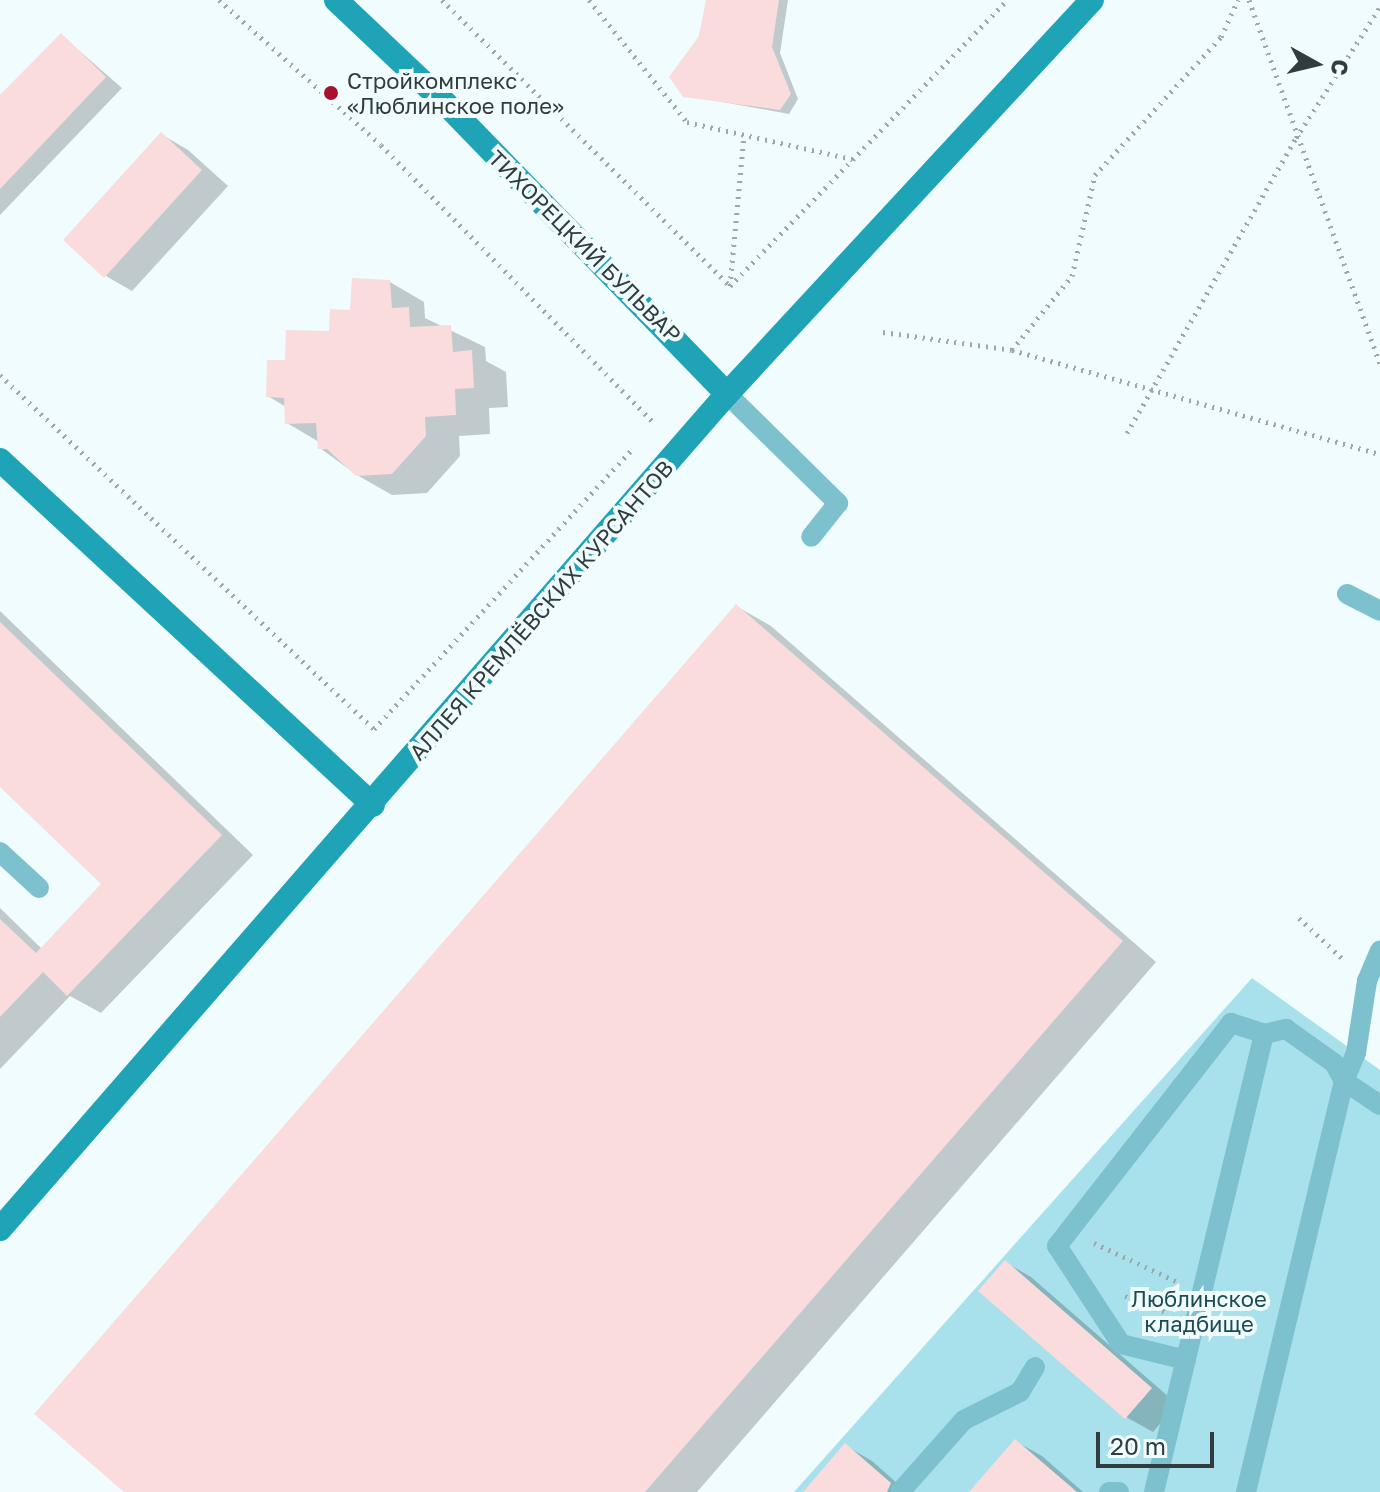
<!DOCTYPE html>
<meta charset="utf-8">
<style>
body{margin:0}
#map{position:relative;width:1380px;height:1492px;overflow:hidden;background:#f0fcfe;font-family:"Golos Text",sans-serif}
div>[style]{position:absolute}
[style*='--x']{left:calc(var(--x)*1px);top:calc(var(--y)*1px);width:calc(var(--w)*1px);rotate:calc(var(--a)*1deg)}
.green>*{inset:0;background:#a8e1eb}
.shadow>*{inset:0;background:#0003}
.building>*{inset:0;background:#f9dcdb}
.path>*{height:5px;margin-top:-2.5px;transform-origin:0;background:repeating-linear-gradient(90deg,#9ca8aa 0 2px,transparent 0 8px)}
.lane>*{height:20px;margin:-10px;padding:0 10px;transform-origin:10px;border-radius:10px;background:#7cc1cd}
.secondary>*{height:24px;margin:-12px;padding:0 12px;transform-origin:12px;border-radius:12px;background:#1fa3b6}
.dots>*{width:22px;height:22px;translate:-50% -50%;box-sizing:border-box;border:4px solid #f0fcfe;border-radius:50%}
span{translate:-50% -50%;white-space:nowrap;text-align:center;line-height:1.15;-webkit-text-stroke:8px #f0fcfe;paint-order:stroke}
.poi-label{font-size:22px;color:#303c3e}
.left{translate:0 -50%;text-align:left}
.street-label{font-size:22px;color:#303c3e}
.park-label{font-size:22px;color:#1c4b52}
.north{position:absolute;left:1276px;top:24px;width:80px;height:80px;-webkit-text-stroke:6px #f0fcfe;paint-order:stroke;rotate:98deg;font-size:22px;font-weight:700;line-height:32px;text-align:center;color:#303c3e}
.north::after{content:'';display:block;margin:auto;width:28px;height:36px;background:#303c3e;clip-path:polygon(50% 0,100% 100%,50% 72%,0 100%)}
.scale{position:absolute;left:1096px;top:1432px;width:118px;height:36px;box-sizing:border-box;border:4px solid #303c3e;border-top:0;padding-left:10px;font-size:24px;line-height:28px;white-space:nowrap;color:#303c3e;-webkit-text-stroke:6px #f0fcfe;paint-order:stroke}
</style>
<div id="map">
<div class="green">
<div style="clip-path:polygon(1252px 978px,1380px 1070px,1380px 1492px,794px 1492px)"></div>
</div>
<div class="shadow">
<div style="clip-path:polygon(708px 0,788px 0,780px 53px,798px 99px,789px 114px,684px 95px)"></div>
<div style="clip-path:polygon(61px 35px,122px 88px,0 215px,0 105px)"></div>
<div style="clip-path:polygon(161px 134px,188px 150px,228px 186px,132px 291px,106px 276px)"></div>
<div style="clip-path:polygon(390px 282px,424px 302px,425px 318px,485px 347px,486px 361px,506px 372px,508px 407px,489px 408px,490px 434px,459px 436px,460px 456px,427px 493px,392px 495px,357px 475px,320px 448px,319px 442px,287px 423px,286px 407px,268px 396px,287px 362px,331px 333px)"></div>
<div style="clip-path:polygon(736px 606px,771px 626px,1156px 962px,697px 1492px,127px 1492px)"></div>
<div style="clip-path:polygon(0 611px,253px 855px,101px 1013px,70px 996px,0 1069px,0 908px,42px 949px,104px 884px,0 784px)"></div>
<div style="clip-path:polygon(1005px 1262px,1031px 1277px,1177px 1404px,1153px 1432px,1126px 1417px)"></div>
<div style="clip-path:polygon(1015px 1441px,1042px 1456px,1083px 1492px,971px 1492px)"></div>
<div style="clip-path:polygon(846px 1446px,872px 1461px,907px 1492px,806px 1492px)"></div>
</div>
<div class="building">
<div style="clip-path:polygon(706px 0,779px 0,772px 47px,791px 94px,780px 110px,683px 97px,669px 77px,699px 36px)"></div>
<div style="clip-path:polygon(61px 33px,106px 77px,0 189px,0 95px)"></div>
<div style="clip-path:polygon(161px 132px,202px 170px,104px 278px,63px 240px)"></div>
<div style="clip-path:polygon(352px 278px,390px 280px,392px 308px,409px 307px,410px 327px,451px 325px,453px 352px,472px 350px,474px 388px,455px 389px,456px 415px,425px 417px,426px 436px,392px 474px,356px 476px,327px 449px,318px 449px,316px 423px,285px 424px,284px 398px,266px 397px,267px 360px,285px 360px,286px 330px,329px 331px,330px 309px,350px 310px)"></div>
<div style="clip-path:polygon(736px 604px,1123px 941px,645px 1492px,124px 1492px,34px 1414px)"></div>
<div style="clip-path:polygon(0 622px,222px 835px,67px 996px,43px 972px,0 1017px,0 919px,36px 953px,101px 884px,0 787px)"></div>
<div style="clip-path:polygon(1005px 1260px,1152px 1388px,1125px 1419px,978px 1291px)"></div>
<div style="clip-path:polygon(1015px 1439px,1077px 1492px,969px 1492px)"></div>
<div style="clip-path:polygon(845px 1443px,891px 1483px,887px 1492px,803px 1492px)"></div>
</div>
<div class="path">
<div style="--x:219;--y:0;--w:217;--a:41.8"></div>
<div style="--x:381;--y:145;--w:391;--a:45.5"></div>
<div style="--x:442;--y:0;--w:406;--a:44.8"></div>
<div style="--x:730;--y:286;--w:398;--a:-45.9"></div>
<div style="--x:589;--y:0;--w:156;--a:51.2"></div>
<div style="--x:687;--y:122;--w:170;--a:12.6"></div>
<div style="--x:1249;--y:0;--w:386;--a:70.2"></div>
<div style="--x:730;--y:286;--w:152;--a:-84.7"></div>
<div style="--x:883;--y:332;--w:130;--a:7.9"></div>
<div style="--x:1012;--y:350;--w:382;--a:15.8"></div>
<div style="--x:1012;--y:350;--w:95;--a:-51"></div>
<div style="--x:1072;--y:276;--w:104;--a:-77.2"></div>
<div style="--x:1095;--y:175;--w:187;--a:-47.6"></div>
<div style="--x:1221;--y:37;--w:41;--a:-65.3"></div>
<div style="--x:0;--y:375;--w:515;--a:43.43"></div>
<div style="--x:374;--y:729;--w:381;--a:-47.3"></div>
<div style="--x:1127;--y:433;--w:340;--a:-60.2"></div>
<div style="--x:1296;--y:138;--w:156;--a:-57.3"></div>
<div style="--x:1299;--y:918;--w:63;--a:43.1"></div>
<div style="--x:1094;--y:1243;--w:90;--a:24.9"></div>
<div style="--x:1125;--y:1296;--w:46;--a:21.6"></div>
</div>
<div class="lane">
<div style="--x:727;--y:394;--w:156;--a:44.5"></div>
<div style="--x:838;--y:503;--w:43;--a:128.5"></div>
<div style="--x:1347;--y:594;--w:37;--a:27"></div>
<div style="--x:0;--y:852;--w:53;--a:42.7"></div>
<div style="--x:1186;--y:1360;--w:67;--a:-166.2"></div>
<div style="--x:1121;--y:1344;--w:117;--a:-123.1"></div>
<div style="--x:1057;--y:1246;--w:283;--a:-52"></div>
<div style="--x:1231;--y:1023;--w:35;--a:18"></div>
<div style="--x:1264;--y:1034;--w:23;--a:-13"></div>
<div style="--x:1286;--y:1029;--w:59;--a:35.3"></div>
<div style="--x:1334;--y:1063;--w:21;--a:61"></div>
<div style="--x:1344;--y:1081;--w:43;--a:33.7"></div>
<div style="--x:900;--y:1492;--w:96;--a:-48.4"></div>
<div style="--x:964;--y:1420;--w:63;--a:-26.6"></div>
<div style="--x:1020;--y:1392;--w:29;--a:-59"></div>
<div style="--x:1109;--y:1492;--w:10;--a:0"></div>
<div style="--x:1154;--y:1492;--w:471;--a:-76.5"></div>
<div style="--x:1246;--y:1492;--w:423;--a:-76.6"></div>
<div style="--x:1344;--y:1081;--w:30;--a:-67"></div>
<div style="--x:1356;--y:1053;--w:73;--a:-81.3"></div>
<div style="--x:1367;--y:981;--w:33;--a:-67"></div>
</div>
<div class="secondary">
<div style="--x:336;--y:0;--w:151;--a:43.4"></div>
<div style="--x:446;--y:104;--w:404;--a:45.9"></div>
<div style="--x:0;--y:460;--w:508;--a:42.77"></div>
<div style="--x:0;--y:1229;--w:1107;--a:-48.96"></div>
<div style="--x:727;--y:394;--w:537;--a:-47.19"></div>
</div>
<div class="dots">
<div style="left:331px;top:93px;background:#a8112e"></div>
</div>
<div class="poi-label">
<span class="left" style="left:347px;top:93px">Стройкомплекс<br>«Люблинское поле»</span>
</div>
<div class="street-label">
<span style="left:585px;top:246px;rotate:45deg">ТИХОРЕЦКИЙ БУЛЬВАР</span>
<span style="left:541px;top:610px;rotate:-49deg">АЛЛЕЯ КРЕМЛЁВСКИХ КУРСАНТОВ</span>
</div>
<div class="park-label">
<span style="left:1199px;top:1311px">Люблинское<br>кладбище</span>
</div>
<div class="north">С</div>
<div class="scale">20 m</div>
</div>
